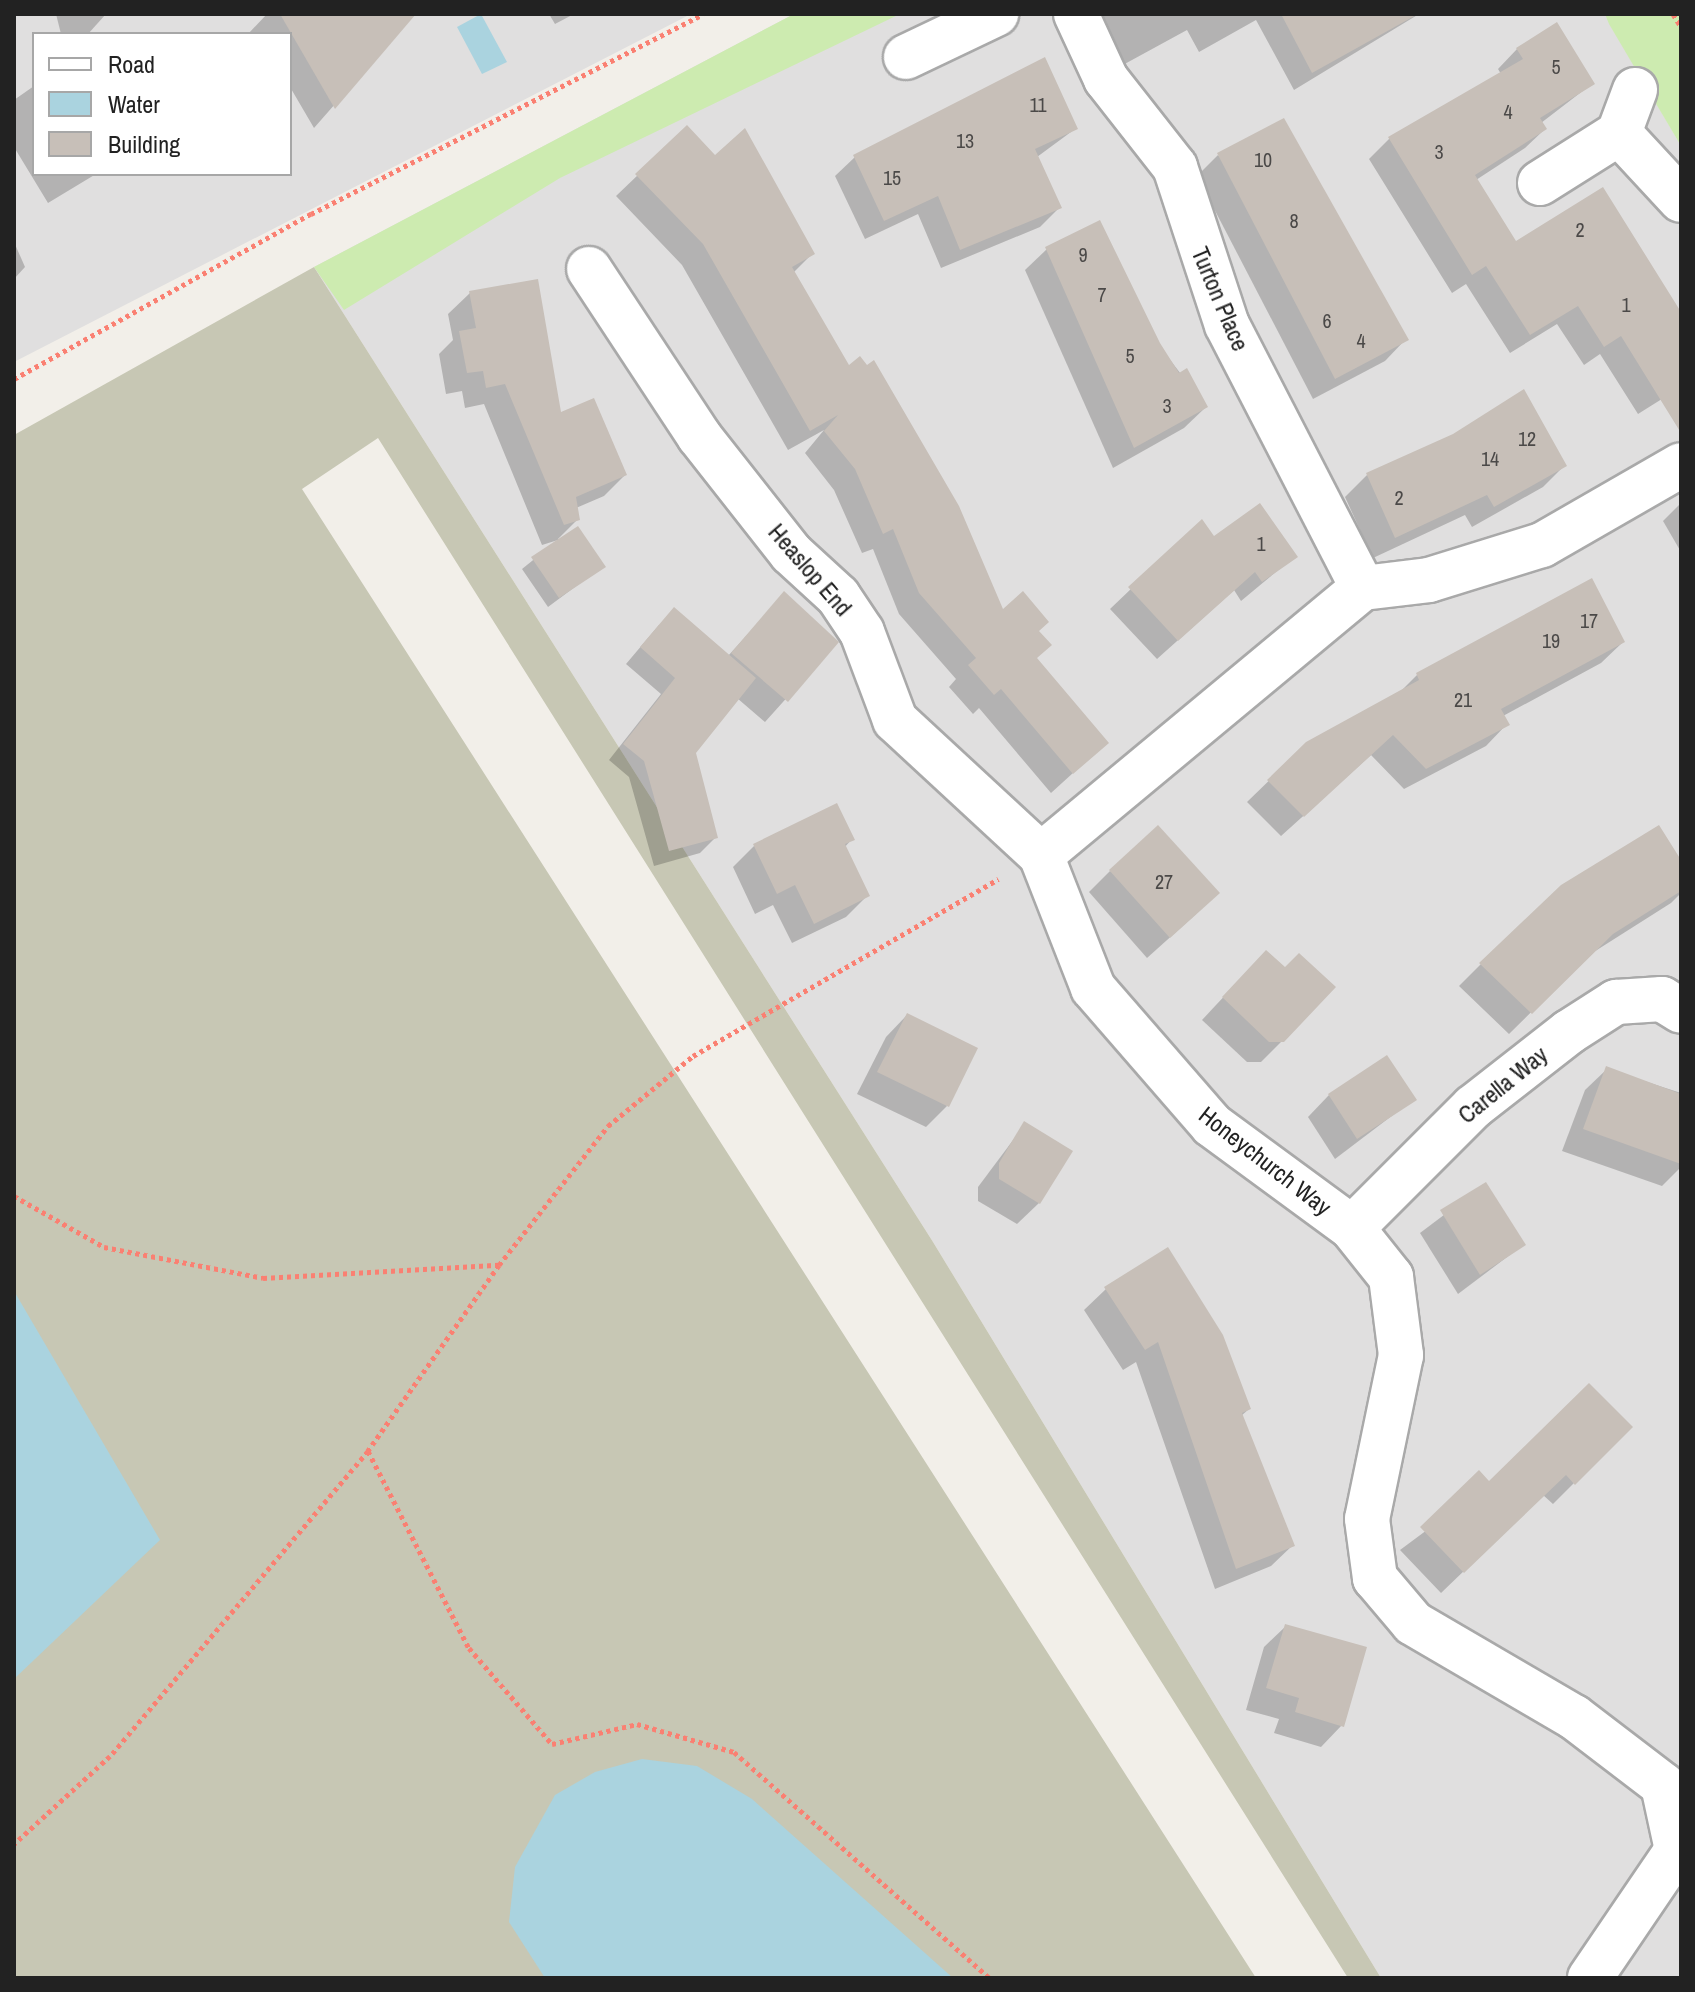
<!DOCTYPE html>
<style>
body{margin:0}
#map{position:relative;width:1695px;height:1992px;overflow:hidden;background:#f2efe9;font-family:"Archivo Narrow",sans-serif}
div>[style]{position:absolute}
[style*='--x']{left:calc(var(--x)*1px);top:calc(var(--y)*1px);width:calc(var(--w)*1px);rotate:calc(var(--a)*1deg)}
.residential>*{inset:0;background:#e0dfdf}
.construction>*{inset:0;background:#c7c7b4}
.grass>*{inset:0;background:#cdebb0}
.water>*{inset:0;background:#aad3df}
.shadow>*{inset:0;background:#0003}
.building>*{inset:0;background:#c7bfb8}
.path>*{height:5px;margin-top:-2.5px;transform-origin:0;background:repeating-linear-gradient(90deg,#fa8072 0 4px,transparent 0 8px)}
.roads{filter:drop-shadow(2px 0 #a9a9a9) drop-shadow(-2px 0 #a9a9a9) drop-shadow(0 2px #a9a9a9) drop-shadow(0 -2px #a9a9a9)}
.street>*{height:44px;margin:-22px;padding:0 22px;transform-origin:22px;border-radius:22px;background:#fff}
span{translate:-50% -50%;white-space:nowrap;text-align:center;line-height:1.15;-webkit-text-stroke:6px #fff;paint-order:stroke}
.number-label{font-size:20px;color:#4b4948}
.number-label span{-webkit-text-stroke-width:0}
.street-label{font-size:24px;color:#222}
.frame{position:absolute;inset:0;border:16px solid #222;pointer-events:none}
.legend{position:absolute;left:32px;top:32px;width:260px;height:144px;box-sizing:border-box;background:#fff;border:2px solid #a7a7a7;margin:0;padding:10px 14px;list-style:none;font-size:24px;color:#222}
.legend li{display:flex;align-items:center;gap:16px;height:40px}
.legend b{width:40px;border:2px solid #a7a7a7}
</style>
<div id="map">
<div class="residential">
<div style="clip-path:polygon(evenodd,14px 14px,691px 14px,14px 362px,14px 14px,34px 34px,290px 34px,290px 174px,34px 174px,34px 34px)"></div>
<div style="clip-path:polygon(794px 14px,1605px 14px,1681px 146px,1681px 1978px,1381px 1978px,933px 1242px,314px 267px)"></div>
</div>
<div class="construction">
<div style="clip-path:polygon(314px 267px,933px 1242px,1381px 1978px,1348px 1978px,378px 438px,302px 489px,1256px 1978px,14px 1978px,14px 435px)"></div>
</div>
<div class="grass">
<div style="clip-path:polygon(794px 14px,900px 14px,560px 178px,344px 310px,314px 267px)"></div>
<div style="clip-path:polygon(1605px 14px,1681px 14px,1681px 146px,1609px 24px)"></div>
</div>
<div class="water">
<div style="clip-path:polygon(481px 14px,507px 62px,482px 74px,457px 27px)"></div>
<div style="clip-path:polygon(14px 1291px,160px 1540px,14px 1679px)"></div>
<div style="clip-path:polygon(642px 1759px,697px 1766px,752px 1799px,953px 1978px,545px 1978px,509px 1922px,515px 1867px,555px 1795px,595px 1772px)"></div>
</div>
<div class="shadow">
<div style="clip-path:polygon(56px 14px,106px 14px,88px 34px,61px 34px)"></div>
<div style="clip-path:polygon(267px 14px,414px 14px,314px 128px,290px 87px,290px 34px,248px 34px)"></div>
<div style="clip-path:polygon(549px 14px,574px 14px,555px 24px)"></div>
<div style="clip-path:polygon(1092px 14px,1419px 14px,1294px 90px,1256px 20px,1199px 52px,1187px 30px,1121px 66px)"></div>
<div style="clip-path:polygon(1517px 49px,1593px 83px,1541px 123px,1545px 129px,1525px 148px,1476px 180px,1515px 243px,1681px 314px,1681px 387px,1638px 414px,1600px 354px,1584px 365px,1557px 324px,1510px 353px,1466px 284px,1452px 293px,1369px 159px,1389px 139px,1501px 74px,1498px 69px)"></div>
<div style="clip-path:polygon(34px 86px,34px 174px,96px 174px,48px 203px,14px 147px,14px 100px)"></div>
<div style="clip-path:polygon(687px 128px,812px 254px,793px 273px,848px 368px,1002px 612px,1037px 631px,1035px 659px,1106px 743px,1051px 793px,979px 708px,973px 714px,949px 687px,956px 679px,899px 614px,873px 549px,862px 553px,834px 490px,805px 453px,824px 430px,788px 450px,682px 265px,616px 196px)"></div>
<div style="clip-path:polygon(1075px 129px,1037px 157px,1060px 207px,1040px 227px,941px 268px,918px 214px,865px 239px,835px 176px,855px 157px)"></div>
<div style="clip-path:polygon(1218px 155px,1406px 339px,1385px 361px,1313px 399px,1197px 176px)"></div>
<div style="clip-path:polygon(14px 242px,25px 267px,14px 279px)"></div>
<div style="clip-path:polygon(1047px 249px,1158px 344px,1206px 407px,1184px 428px,1113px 468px,1025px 270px)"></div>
<div style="clip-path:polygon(470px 293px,560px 415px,625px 475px,604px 496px,576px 508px,578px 519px,558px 539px,603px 566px,548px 607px,522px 569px,558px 540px,542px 545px,484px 404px,465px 408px,462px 391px,446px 394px,439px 354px,453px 340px,448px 314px)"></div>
<div style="clip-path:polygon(1454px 436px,1565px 465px,1543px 487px,1472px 527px,1465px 515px,1373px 558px,1345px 497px,1367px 475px)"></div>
<div style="clip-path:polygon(1681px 503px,1681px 552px,1663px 521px)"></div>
<div style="clip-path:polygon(1201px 522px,1214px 539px,1295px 556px,1241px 601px,1234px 590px,1157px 659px,1110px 609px)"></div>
<div style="clip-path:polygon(784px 594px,836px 643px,765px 722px,737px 698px,694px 752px,716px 837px,700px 853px,654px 866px,629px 777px,609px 760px,661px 694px,626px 664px,659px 625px,728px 656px)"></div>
<div style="clip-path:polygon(1623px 642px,1601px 663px,1503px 716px,1507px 724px,1486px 746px,1404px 789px,1371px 755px,1281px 836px,1247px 802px,1307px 744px,1398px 694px,1417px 675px)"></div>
<div style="clip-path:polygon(852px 839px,844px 848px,868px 895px,846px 917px,792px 943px,773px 905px,755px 914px,733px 867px,754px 846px)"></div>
<div style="clip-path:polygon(1681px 864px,1681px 893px,1671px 903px,1589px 955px,1509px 1034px,1459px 986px,1481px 964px)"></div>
<div style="clip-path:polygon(1110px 871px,1196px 914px,1147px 958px,1089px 892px)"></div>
<div style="clip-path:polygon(1245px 974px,1283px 1040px,1261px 1062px,1247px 1062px,1202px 1020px)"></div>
<div style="clip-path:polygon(907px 1015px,947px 1106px,926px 1127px,857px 1094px,886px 1037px)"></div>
<div style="clip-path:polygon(1607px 1069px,1681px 1093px,1681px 1167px,1662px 1186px,1562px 1151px,1585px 1090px)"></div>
<div style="clip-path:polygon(1329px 1095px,1414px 1099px,1335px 1159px,1308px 1117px)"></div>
<div style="clip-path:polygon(1025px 1124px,1039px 1203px,1017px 1224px,978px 1201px,978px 1187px)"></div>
<div style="clip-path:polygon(1485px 1184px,1523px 1245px,1458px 1294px,1420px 1233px)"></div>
<div style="clip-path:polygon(1106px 1289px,1249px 1409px,1241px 1416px,1293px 1545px,1271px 1566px,1215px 1589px,1136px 1362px,1123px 1370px,1084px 1310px)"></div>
<div style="clip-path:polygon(1630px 1427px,1553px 1504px,1543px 1495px,1441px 1593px,1400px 1550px,1489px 1484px)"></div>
<div style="clip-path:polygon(1286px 1626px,1342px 1725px,1321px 1747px,1274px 1733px,1279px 1719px,1246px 1710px,1264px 1647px)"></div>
</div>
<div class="building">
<div style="clip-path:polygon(280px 14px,416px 14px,335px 109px)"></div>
<div style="clip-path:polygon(1281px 14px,1418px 14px,1312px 73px)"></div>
<div style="clip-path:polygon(1557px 22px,1595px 84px,1540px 118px,1547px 129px,1475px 175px,1516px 241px,1603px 187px,1681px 312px,1681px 433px,1621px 336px,1604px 347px,1578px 306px,1530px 335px,1486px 266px,1472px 275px,1388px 137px,1523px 59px,1516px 48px)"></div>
<div style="clip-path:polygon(1045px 57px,1078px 129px,1035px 149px,1062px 208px,960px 250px,938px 196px,884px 221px,853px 155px)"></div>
<div style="clip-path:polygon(1284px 118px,1409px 340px,1335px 379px,1217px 153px)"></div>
<div style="clip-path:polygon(687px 125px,715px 155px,745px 128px,815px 254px,792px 267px,849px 365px,860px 356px,867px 365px,874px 360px,959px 506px,1003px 609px,1023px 591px,1049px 622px,1039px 631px,1052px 645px,1037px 658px,1109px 743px,1073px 774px,1001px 689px,994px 695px,968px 665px,976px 658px,919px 593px,893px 529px,883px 534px,855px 469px,824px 431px,838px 415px,810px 431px,703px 244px,635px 174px)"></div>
<div style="clip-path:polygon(1100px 220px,1160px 343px,1179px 373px,1187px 368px,1208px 407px,1134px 448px,1045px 247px)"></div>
<div style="clip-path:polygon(538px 279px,561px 412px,594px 398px,627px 475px,576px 497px,580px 520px,564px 525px,505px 384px,486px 388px,483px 371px,467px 373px,459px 331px,476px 328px,469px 291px)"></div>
<div style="clip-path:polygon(1524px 389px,1567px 466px,1494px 507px,1487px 495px,1395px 538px,1366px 473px,1453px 434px)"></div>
<div style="clip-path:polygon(1260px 503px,1298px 557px,1262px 582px,1255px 572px,1178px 641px,1128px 587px,1202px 519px,1214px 536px)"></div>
<div style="clip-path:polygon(578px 526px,606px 567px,559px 598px,531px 557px)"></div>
<div style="clip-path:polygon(1592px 578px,1625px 642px,1501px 709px,1510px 725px,1426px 769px,1393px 735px,1304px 817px,1267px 780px,1306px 742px,1419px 680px,1416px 673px)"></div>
<div style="clip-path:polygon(784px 591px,839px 642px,788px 702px,731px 653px)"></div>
<div style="clip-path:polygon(674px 607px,756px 678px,696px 753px,718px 838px,669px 851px,644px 761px,623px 744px,675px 678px,640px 647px)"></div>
<div style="clip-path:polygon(837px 803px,855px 840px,845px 844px,870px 896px,814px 924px,795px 885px,777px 894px,753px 844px)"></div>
<div style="clip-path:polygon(1158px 825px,1220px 893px,1170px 938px,1109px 870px)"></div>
<div style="clip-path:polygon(1659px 825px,1681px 860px,1681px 891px,1613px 934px,1532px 1014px,1479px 963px,1561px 885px)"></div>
<div style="clip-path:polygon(1266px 950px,1285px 967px,1299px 953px,1336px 987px,1284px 1042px,1269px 1042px,1222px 997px)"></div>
<div style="clip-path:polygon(907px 1013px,978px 1048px,949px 1107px,877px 1072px)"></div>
<div style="clip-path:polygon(1387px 1055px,1417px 1100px,1357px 1139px,1328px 1094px)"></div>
<div style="clip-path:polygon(1606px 1066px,1681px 1094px,1681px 1164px,1583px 1129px)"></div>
<div style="clip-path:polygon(1024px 1121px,1073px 1151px,1040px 1204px,999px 1179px,999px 1163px)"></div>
<div style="clip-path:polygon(1486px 1182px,1526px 1245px,1480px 1275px,1440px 1210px)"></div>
<div style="clip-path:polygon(1168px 1247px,1223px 1335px,1251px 1409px,1242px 1413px,1295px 1546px,1236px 1569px,1158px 1342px,1145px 1350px,1104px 1287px)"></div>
<div style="clip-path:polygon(1589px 1383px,1633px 1427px,1575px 1485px,1566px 1475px,1464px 1573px,1420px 1527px,1479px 1470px,1489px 1481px)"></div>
<div style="clip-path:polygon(1285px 1624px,1367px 1647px,1344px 1727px,1295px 1712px,1299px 1698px,1266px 1688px)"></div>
</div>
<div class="path">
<div style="--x:1673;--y:14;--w:15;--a:58"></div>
<div style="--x:14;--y:379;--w:340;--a:-29.1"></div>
<div style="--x:311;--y:214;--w:440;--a:-27"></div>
<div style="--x:14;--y:1196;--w:103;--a:29.5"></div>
<div style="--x:104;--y:1247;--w:162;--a:11"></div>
<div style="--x:263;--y:1278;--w:236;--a:-3.2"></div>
<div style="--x:499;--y:1265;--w:228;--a:125.2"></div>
<div style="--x:368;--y:1451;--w:399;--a:130.2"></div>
<div style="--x:110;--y:1756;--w:130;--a:137.5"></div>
<div style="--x:499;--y:1265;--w:177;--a:-51.9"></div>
<div style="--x:608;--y:1126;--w:110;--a:-39.5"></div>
<div style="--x:693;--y:1056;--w:353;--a:-30.1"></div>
<div style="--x:368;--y:1451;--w:221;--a:62.9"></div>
<div style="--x:469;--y:1648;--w:127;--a:49.2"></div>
<div style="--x:552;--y:1744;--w:87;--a:-13.2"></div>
<div style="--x:637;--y:1724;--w:101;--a:16.1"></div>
<div style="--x:734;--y:1752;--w:341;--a:41.5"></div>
</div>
<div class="roads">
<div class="street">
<div style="--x:1076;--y:14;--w:72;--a:65.2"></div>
<div style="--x:1106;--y:79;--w:112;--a:51.9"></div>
<div style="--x:1175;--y:167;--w:166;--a:71.8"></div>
<div style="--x:1227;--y:325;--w:296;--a:62.7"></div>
<div style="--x:906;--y:57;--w:100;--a:-25.5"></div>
<div style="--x:1619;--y:133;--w:46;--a:-69.6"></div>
<div style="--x:1540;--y:183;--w:93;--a:-32.3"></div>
<div style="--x:1619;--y:133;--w:91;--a:47.2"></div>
<div style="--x:589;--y:269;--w:200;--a:56.6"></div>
<div style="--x:699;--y:436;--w:149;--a:51.8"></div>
<div style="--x:791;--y:553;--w:64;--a:42.5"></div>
<div style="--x:838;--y:596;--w:43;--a:56.3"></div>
<div style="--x:862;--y:632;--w:94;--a:69.4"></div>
<div style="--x:895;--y:720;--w:199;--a:42.8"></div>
<div style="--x:1041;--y:855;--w:143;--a:68.6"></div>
<div style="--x:1093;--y:988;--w:181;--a:49"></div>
<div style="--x:1212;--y:1125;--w:174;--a:36.3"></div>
<div style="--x:1352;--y:1228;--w:63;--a:51.5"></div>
<div style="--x:1391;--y:1277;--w:79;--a:82.7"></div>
<div style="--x:1401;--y:1355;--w:167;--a:101.7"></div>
<div style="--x:1367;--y:1519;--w:60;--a:82.3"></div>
<div style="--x:1375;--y:1578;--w:59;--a:49.8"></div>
<div style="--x:1413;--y:1623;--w:186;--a:30.3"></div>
<div style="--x:1574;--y:1717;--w:112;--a:37.4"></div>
<div style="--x:1663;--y:1785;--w:66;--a:77.8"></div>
<div style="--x:1677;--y:1850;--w:155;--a:124.2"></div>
<div style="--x:1041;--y:855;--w:418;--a:-39.7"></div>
<div style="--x:1363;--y:588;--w:66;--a:-6.9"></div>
<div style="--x:1429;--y:580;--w:118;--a:-17.2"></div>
<div style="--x:1542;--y:545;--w:160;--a:-29.9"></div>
<div style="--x:1352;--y:1228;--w:171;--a:-45"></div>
<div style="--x:1473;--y:1107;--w:122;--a:-38"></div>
<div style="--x:1569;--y:1032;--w:56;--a:-32.6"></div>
<div style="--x:1616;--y:1002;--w:46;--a:-3.7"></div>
<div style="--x:1662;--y:999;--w:22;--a:32"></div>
</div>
</div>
<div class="number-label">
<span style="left:1556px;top:66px">5</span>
<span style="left:1038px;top:104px">11</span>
<span style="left:1508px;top:111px">4</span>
<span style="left:965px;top:140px">13</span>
<span style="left:1439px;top:151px">3</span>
<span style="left:1263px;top:159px">10</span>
<span style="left:892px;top:177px">15</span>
<span style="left:1294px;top:220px">8</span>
<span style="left:1580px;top:229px">2</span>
<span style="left:1083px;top:254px">9</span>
<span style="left:1102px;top:294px">7</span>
<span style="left:1626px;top:304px">1</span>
<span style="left:1327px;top:320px">6</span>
<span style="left:1361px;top:340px">4</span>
<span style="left:1130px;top:355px">5</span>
<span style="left:1167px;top:405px">3</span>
<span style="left:1527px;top:438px">12</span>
<span style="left:1490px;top:458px">14</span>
<span style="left:1399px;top:497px">2</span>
<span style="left:1261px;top:543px">1</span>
<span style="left:1589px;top:620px">17</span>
<span style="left:1551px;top:640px">19</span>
<span style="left:1463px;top:699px">21</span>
<span style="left:1164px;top:881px">27</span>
</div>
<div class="street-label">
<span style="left:1220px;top:299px;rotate:67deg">Turton Place</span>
<span style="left:810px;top:570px;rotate:49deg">Heaslop End</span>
<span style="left:1503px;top:1085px;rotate:-39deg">Carella Way</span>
<span style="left:1265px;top:1161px;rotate:38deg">Honeychurch Way</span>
</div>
<div class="frame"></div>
<ul class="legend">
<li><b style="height:10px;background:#fff"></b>Road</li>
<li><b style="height:22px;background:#aad3df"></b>Water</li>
<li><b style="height:22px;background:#c7bfb8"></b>Building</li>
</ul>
</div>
